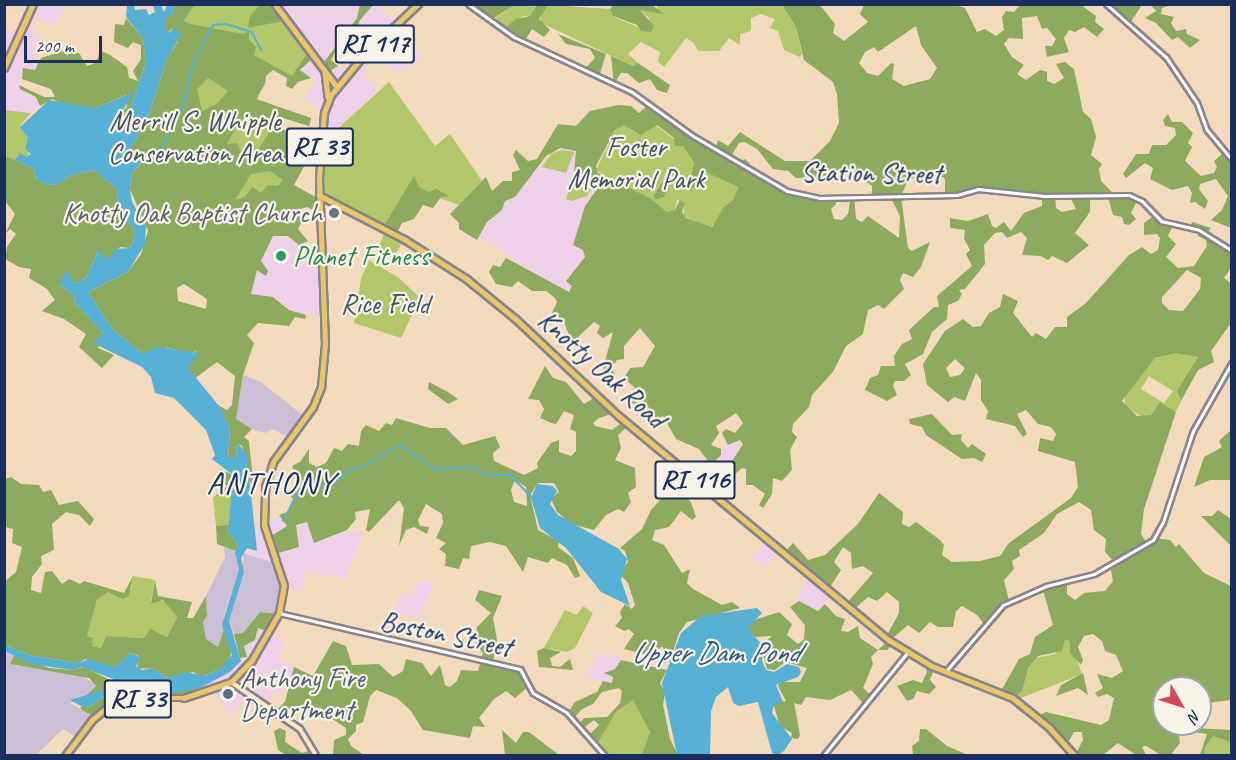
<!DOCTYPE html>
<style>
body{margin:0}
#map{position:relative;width:1236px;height:760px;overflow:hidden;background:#f3dabc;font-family:Caveat,sans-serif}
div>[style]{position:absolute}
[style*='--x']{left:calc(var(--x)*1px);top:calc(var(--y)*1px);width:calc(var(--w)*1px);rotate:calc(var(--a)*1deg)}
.built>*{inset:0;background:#eed0e8}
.industrial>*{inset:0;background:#ccbed4}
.green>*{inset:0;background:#b2c66a}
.forest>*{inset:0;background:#8dab5e}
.water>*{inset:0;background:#57b0d5}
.stream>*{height:1.5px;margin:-0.75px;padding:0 0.75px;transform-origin:0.75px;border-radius:0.75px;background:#57b0d5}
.roads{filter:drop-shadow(2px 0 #87848d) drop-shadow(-2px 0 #87848d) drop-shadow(0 2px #87848d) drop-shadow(0 -2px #87848d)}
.tertiary>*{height:3px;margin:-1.5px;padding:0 1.5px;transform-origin:1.5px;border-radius:1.5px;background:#fff}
.secondary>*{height:4px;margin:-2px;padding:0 2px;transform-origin:2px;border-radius:2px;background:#f7e8c3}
.primary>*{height:4.5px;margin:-2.25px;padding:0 2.25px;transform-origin:2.25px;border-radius:2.25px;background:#ebc669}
.dots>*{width:16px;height:16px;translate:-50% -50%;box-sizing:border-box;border:3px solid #f7f3e8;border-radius:50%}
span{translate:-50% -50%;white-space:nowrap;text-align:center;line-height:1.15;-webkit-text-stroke:4.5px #f7f3e8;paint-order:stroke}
.shield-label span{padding:2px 4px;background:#f7f3e8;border:2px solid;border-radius:4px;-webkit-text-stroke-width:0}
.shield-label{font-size:27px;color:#1b2f5e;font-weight:700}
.park-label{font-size:28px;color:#415561}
.street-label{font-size:28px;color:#1b2f5e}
.worship-label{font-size:28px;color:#5b616d}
.right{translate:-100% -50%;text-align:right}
.leisure-label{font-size:28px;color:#27864d}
.left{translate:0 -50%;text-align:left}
.service-label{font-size:28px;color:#4e5e75}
.water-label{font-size:30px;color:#2d5682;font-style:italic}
.quarter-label{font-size:32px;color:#1b2f5e;letter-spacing:1.5px}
.frame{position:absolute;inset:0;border:6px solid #1b2f5e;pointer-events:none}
.north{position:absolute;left:1152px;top:676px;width:60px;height:60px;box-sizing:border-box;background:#f7f3e8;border:2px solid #9fa5b1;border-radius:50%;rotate:129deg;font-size:16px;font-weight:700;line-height:24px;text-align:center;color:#1b2f5e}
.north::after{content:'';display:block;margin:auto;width:21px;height:27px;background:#d1495b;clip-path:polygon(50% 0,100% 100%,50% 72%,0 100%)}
.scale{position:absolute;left:24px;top:36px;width:78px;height:27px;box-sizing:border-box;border:3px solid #1b2f5e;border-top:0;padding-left:8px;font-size:18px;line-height:21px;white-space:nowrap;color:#1b2f5e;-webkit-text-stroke:4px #f7f3e8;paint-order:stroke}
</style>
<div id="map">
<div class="built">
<div style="clip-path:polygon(21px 5px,67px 5px,55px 26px,38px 18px,32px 30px,39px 37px,33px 56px,40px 62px,36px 69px,23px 68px,19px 85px,36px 97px,40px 106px,31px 113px,19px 113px,5px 110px,4px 30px,18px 33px,31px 10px)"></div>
<div style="clip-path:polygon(274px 5px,360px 5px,357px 18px,324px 62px,332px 72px,338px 66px,349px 73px,372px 46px,356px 31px,365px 11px,373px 5px,398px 21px,394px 26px,424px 58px,396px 73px,372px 48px,364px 56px,370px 62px,362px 74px,378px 90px,320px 145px,324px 113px,305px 98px,315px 81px,300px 70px,309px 59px)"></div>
<div style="clip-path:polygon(560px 148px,576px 151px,577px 176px,597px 186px,574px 243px,583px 250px,585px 259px,570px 275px,567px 281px,572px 286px,567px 294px,477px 235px,502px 210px,505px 201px,515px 197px,530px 179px,531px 172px)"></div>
<div style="clip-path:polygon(273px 236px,306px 242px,310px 251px,321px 253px,324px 317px,295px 312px,280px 301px,251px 294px,257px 270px,266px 276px,268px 271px,261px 261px)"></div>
<div style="clip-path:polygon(743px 441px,727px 470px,708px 491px,697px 482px,727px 443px)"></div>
<div style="clip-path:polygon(279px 515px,287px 526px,275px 536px,297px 541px,295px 527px,307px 522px,311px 537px,360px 531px,362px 536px,345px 580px,307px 570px,302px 591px,284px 586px,259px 559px,243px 553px,247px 547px,253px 552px,256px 524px,264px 520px,275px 521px)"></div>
<div style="clip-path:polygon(767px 540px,780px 550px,766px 567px,753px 558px)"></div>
<div style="clip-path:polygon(814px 578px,832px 594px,818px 612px,796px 600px,802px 589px,807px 589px,803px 586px,806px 581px)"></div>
<div style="clip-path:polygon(419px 580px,434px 583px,419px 618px,394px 611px,402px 593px,412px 595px)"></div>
<div style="clip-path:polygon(258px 628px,284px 641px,278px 659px,294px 667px,294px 671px,284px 695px,275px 692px,263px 705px,249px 697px,231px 715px,214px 691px,198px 692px,198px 688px,247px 657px,244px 646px)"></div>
<div style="clip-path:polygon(601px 653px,623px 657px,615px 669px,605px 673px,613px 677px,610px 684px,584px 676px)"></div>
</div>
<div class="industrial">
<div style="clip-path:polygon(243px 375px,261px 382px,305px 417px,289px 438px,273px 429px,265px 433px,255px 430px,236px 419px)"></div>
<div style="clip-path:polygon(224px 547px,236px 551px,239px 569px,224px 615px,224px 629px,218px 647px,213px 647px,206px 639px,203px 622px,207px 616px,206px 596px,225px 557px)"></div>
<div style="clip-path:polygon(243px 553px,277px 564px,284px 586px,279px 614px,260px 612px,243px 633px,234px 634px,229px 621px,243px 572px)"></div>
<div style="clip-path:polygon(4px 651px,14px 655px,10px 664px,15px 665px,77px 674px,97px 684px,89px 696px,70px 703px,95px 717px,78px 738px,63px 729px,36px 755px,5px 755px)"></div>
</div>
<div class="green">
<div style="clip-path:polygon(175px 5px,270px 5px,309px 54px,294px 80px,269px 65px,257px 101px,311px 118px,309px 126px,280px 117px,275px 126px,289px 184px,262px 195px,233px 219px,165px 70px)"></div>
<div style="clip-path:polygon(515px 5px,537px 7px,530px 16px,523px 16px,503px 30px,492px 20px)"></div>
<div style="clip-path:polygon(548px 5px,610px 9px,614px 17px,638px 27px,650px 19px,640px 10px,656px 12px,658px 6px,652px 5px,781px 5px,796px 27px,802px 54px,800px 57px,784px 50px,778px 31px,770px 28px,775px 19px,761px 14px,751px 18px,751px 31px,740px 34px,740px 45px,729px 38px,719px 51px,698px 51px,693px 42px,686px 38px,664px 67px,658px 61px,660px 52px,641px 42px,628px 54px,638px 63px,633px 66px,541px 23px,540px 15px)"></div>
<div style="clip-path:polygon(389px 82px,435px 146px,450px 134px,482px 181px,459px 205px,420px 191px,414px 177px,383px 227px,319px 195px,320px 145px)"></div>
<div style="clip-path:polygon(4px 110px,31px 113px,20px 126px,28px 138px,29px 156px,16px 160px,5px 155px)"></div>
<div style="clip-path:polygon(evenodd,654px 124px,683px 146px,694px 163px,686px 185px,709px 172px,738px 187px,733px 200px,710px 228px,684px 216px,684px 202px,677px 200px,675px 210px,667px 212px,649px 198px,625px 189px,596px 170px,617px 127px,624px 125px,645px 133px,654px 124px,669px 167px,677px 172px,664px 197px,654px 195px,669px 167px)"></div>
<div style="clip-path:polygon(563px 150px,574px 152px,566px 173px,542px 167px,552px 153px)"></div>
<div style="clip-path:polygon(574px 177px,595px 184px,587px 196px,572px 201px,566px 199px)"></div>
<div style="clip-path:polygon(386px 229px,404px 239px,394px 257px,378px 249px)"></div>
<div style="clip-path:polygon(369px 260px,399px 278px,420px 298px,401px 338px,354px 323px,361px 279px)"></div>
<div style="clip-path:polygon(evenodd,1176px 353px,1193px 354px,1199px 360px,1177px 391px,1181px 401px,1176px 412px,1160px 402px,1151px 415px,1143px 417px,1124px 406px,1126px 391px,1155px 358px,1176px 353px,1149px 376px,1173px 391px,1164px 403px,1141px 389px,1149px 376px)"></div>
<div style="clip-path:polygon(223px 494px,231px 497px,229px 525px,222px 528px,216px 526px,213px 498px)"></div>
<div style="clip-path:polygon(133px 576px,155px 580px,151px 601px,166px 601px,177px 617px,167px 637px,156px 632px,145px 638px,106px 636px,101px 648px,92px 646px,93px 638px,87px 636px,97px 600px,108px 592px,122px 599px,131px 590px)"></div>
<div style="clip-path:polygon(583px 606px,593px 613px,575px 648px,567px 652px,544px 648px,565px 610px,577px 615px)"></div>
<div style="clip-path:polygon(1065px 640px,1070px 641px,1082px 674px,1016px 700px,1013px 698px,1022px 691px,1024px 674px,1036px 658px,1055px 654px)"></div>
<div style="clip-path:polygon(633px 700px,650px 729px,647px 749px,642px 755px,605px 755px,596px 745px,605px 727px,616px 712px)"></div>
<div style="clip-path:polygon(1213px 735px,1231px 742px,1231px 755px,1204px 756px,1204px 747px)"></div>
</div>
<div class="forest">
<div style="clip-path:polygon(360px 4px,373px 5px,360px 20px,356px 31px,359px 34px,350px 43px,344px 39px,340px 43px,331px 60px,338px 66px,330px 71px,324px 62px,357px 18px)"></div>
<div style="clip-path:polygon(evenodd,781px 4px,820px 5px,835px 24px,833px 33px,844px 41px,868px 22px,860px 14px,864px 5px,955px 5px,965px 8px,977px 32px,985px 29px,996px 36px,1004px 30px,1002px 17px,1006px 11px,1014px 12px,1020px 5px,1081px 5px,1096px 16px,1095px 22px,1104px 29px,1097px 37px,1084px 27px,1075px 32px,1069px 30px,1064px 38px,1069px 52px,1047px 57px,1045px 46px,1052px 46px,1056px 39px,1047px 28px,1042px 29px,1037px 16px,1022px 18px,1023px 39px,1009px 38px,1004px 44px,1012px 57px,1024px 65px,1017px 74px,1026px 80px,1040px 70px,1047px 72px,1047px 81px,1054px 84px,1064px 78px,1056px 64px,1065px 62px,1074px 69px,1083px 112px,1091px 119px,1096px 137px,1091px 155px,1102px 164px,1099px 169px,1101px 181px,1115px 195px,1138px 199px,1131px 213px,1136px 219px,1129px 225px,1124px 224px,1122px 217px,1113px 215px,1108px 197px,1090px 196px,1090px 212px,1075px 233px,1089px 245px,1067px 263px,1052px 256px,1048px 260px,1041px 256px,1022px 255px,1027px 238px,1021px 232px,1007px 238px,1002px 232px,995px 233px,984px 245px,985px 264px,965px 289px,959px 290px,962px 294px,958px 301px,948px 305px,947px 319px,932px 332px,923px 354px,905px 364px,911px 375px,904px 381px,895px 381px,893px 386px,897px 395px,887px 401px,865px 390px,870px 378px,878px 375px,881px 366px,895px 366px,894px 356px,902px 344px,912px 339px,909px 330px,934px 307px,939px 307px,937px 296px,972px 266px,966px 254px,970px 250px,964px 239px,965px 230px,950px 228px,950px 218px,968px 221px,988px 214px,992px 226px,996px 228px,1004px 222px,1011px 231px,1024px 213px,1042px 206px,1042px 195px,1022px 191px,978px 189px,945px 195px,945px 179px,937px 174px,930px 180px,922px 176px,908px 180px,901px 196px,908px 248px,912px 251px,930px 242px,921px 267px,913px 277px,903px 273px,900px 280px,904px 289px,884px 309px,878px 305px,868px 310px,863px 334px,846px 346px,833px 372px,812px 395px,809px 407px,793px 424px,792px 432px,797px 437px,790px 450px,792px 470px,782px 481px,773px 478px,772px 494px,763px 508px,759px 505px,765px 494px,753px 485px,746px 485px,746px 469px,742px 468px,731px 478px,723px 475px,743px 444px,740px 440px,728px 445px,722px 433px,726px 429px,735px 433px,743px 423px,736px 413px,716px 426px,719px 433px,711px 445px,721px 449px,721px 455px,711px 465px,699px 449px,676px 439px,663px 416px,652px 421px,651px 410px,644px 403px,628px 404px,637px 390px,624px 378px,630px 368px,643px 367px,655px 346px,640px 328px,624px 346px,624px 359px,617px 360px,611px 368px,615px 374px,610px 378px,603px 368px,613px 332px,603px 338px,597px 333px,600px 326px,594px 322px,579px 336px,579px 348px,573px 345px,564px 322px,552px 313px,557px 302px,555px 298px,546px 291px,532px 291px,518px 281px,512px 287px,496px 284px,492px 277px,489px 272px,493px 265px,500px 267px,506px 258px,569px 292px,572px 286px,566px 281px,585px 257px,583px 250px,573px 245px,585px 206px,597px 189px,594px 182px,574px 174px,576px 151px,560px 148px,546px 156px,515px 197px,505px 201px,502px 210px,487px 222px,477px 240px,459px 229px,459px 223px,450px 214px,486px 177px,492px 191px,503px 181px,512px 181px,512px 172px,520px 170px,513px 155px,516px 150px,528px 161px,537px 159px,558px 124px,576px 126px,590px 111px,618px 105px,631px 106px,639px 113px,649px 104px,715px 149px,718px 140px,728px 146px,740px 132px,785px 161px,810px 161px,830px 141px,839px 123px,837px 94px,833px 82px,804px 60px,796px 27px,781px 4px,916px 26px,921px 45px,937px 68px,930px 79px,904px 86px,892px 79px,894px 64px,891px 63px,878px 76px,867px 73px,859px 63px,865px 52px,874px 47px,878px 52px,916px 26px,781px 4px,624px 125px,641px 135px,657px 125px,674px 138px,675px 146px,683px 146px,694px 163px,687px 187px,695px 188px,706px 172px,738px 187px,733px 200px,724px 207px,712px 227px,686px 218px,682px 212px,685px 203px,680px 200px,675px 210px,667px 212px,650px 198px,598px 173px,596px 166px,615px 130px,624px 125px,781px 4px,745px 142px,757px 149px,773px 169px,788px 171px,796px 178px,828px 179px,842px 172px,857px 174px,872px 186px,872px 196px,890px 196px,900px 216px,899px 238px,868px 216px,862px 222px,856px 219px,854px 195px,851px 196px,848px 214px,842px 220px,834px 219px,831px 209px,836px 204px,836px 196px,810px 197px,785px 190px,748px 171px,750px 164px,745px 159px,738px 164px,730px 158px,739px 143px,745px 142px,781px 4px,1068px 193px,1076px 209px,1062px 212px,1056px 208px,1055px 195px,1068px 193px)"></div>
<div style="clip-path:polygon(evenodd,175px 5px,194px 5px,184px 21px,190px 24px,243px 34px,249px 31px,249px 40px,256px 47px,254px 55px,292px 76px,307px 54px,283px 21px,248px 28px,250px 16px,259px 6px,274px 5px,315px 56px,300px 70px,311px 78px,298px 82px,292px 89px,286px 86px,287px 78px,273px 70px,266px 76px,265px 84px,256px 99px,311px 118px,309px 126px,280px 117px,279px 122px,283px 129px,320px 152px,319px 160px,308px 159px,294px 185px,319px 199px,320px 205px,317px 212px,307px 207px,295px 211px,304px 217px,298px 229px,308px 241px,299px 245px,288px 236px,273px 236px,261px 261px,268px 271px,266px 276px,257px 270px,251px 294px,273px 297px,289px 310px,306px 315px,305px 319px,295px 317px,289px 326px,258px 323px,247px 335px,254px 343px,243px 375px,236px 419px,252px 429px,244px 437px,249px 441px,252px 471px,256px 474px,251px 484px,242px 446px,237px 443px,236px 458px,228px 458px,230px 428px,218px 405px,227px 410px,232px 405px,235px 376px,217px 362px,194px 379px,188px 368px,196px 351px,191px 353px,167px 348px,143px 354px,113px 330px,88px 292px,128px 272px,141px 254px,148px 231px,130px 189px,132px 173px,145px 159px,143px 156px,133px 160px,129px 152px,147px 120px,167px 59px,178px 42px,172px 28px,168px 33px,165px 28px,165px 20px,173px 13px,175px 5px,208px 78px,228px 91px,217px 104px,202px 111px,197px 89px,208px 78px,175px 5px,259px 124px,272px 128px,255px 155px,243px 156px,237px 143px,227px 144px,235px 129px,259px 124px,175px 5px,270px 171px,283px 180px,278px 186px,268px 185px,261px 193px,252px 187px,245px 197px,235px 200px,251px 174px,270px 171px,175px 5px,184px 284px,207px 299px,206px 309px,178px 301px,177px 288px,184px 284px)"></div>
<div style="clip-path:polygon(468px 5px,515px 5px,492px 19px)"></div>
<div style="clip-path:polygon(537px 5px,548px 5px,539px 19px,550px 30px,544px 37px,532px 29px,524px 42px,503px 30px,516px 19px,530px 16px)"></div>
<div style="clip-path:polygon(613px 5px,652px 5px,664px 14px,640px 10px,654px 26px,651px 32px,641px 31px,637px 25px,613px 16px,610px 9px)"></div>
<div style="clip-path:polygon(1110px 5px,1142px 5px,1130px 23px)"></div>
<div style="clip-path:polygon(1151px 5px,1171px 5px,1162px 8px,1161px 14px,1174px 17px,1171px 23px,1176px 31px,1186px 29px,1187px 34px,1200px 40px,1190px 48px,1178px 37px,1172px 40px,1156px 23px,1145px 18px,1156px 11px)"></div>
<div style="clip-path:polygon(126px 18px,143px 39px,146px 62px,128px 117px,121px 113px,127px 107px,126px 95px,96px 108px,68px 106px,52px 99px,40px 106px,36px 97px,20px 89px,19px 85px,44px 97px,55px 97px,51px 89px,22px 79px,23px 68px,35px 70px,41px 58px,67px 50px,79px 53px,87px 66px,95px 63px,101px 51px,110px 55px,127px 67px,129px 78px,138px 81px,133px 71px,141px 59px,141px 45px,133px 42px,128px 48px,114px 42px,115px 24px,124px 25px)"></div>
<div style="clip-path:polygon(558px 34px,606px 54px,599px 77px,584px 70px,595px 58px,590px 49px,566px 44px)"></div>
<div style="clip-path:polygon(611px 56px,633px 66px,638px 63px,670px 85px,667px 93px,657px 90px,650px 79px,639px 83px,627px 73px,621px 73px,614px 84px)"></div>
<div style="clip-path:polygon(1168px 114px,1172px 122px,1182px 122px,1193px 133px,1188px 143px,1192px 147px,1185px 161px,1201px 176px,1214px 173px,1217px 167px,1214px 161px,1223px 153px,1231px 160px,1231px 228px,1211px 220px,1222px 210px,1228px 196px,1216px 179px,1200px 184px,1199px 189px,1208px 201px,1205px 209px,1195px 202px,1190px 203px,1192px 193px,1188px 186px,1172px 190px,1150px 179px,1153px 168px,1145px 163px,1126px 178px,1123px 174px,1136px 154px,1149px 154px,1152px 145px,1166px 145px,1176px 135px,1175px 128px,1165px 126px,1163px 120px)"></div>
<div style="clip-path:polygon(4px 155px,33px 168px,36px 179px,45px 184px,57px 185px,69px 176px,94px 170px,117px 189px,119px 209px,135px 231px,133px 243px,129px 248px,120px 247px,107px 261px,98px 251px,86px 278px,74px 284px,68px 275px,60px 285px,74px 295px,75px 303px,103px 333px,98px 348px,114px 355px,102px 368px,79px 347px,86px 334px,64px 319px,42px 311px,55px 300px,47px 289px,29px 278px,31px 269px,19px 267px,5px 259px,7px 247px,16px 234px,10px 229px,5px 234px,15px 214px,5px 201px)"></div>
<div style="clip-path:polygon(672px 165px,677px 172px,664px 197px,655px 200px,654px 195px)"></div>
<div style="clip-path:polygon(414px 176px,419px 187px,428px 192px,436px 189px,449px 196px,441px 197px,433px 208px,423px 205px,414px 219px,402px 223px,396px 235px,383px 227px)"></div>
<div style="clip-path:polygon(evenodd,1155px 215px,1173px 225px,1168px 236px,1176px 244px,1166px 257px,1178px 268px,1194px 266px,1207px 246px,1206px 240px,1198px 236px,1199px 231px,1190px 228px,1192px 222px,1211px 228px,1207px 234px,1231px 251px,1231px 268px,1224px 278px,1231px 283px,1231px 323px,1211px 351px,1214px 362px,1198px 370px,1181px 401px,1177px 391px,1198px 357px,1176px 353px,1155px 358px,1122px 401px,1137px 416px,1151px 415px,1160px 402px,1176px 412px,1144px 509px,1141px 534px,1147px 544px,1153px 538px,1170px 540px,1176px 547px,1179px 544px,1204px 573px,1231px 586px,1231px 700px,1200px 704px,1200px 688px,1164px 688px,1164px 724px,1183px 724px,1190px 733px,1183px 731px,1179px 735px,1180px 743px,1172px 753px,1174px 755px,1161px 755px,1146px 746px,1142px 747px,1146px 755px,1136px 755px,1118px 743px,1103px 755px,1075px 755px,1083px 740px,1082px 732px,1074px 732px,1066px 746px,1038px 716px,1046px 712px,1101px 725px,1109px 720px,1114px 698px,1107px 694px,1098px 697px,1095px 693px,1103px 688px,1097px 674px,1112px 678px,1123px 671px,1116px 655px,1105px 651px,1102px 641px,1093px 634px,1084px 636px,1078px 647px,1083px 660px,1081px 665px,1070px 653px,1070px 641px,1065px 640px,1062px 651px,1038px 656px,1028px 668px,1022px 691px,1013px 698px,1001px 691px,1019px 659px,1030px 654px,1035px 637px,1053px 625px,1042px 587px,1067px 581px,1067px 594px,1075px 600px,1084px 593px,1105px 591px,1113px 581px,1110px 565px,1114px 562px,1105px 552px,1106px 539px,1094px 530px,1091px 510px,1079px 502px,1057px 514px,1044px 533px,1019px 550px,1020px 556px,1012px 561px,1014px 569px,1004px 580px,1009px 601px,984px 624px,977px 615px,962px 606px,956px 611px,953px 627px,938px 627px,930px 622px,919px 633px,908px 625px,892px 639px,893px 644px,887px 650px,878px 650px,871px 657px,873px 664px,863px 688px,871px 695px,864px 704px,851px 690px,830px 700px,806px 697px,801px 705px,794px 703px,800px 735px,798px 739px,791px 738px,792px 733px,780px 726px,773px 703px,786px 701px,778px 686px,780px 682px,800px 682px,807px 668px,785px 662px,775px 670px,767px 669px,761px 645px,772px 636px,755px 637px,746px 629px,751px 621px,779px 612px,792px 624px,787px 635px,798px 644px,804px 639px,805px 625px,790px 607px,799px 601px,818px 611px,825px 604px,836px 616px,845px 619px,841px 631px,848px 632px,858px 626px,860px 638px,878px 650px,889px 640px,886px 637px,899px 613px,899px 602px,887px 592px,877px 601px,868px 597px,853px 610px,846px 604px,873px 573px,863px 566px,852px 569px,851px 553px,843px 547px,834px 562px,841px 570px,828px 590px,784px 553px,793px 543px,808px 560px,825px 555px,858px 524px,879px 493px,903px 512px,902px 524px,909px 527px,916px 522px,940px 540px,944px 545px,942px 555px,952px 562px,980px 561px,1000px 556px,1009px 543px,1071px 498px,1078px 487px,1075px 462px,1038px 451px,1040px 438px,1053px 441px,1056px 434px,1051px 427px,1038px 424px,1026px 410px,1017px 414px,1027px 434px,1023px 437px,1015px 426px,986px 419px,988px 411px,981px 400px,981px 380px,976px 373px,965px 401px,954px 397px,948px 402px,927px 385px,923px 364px,945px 331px,963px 319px,973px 327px,981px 326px,989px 313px,1000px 307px,1003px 294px,1018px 301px,1013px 313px,1032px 337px,1036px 333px,1046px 339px,1055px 327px,1067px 327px,1067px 317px,1086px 303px,1129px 255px,1142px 247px,1151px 254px,1158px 250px,1160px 238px,1157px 234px,1144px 235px,1144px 223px,1155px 215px,1187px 270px,1201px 278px,1200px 289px,1183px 311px,1169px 310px,1162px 303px,1162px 297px,1187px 270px,1155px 215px,955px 359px,965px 368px,960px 375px,950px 377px,946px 368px,955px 359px)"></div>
<div style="clip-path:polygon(evenodd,545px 366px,553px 378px,566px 382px,584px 404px,597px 396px,615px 413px,599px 418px,593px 423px,595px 426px,612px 430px,624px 421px,629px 425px,618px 435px,621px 448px,615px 460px,635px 468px,636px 487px,628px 493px,631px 502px,624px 512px,618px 509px,606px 515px,594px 530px,571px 524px,557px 512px,551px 499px,559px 492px,554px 483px,538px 483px,530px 495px,538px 530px,559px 541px,558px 547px,573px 558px,580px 576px,575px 578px,567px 565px,552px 558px,548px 563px,528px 557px,523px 572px,506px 546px,490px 542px,471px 546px,469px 559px,463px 558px,459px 569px,445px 566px,446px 554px,439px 549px,446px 543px,436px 538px,443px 523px,442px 514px,426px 504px,418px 520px,420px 526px,429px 527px,427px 534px,414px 527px,406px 530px,399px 546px,404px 508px,399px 500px,369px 532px,366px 530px,370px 509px,355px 512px,356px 519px,347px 530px,314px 543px,307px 522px,296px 525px,299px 547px,275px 554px,268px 538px,287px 526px,279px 515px,287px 512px,293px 499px,287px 492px,299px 483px,292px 466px,300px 462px,309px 449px,309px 463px,317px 467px,326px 463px,334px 448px,342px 451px,348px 444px,359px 446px,361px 431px,366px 425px,379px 431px,386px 423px,392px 425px,396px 418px,430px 428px,446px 428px,463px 445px,495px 436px,500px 447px,493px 453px,494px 461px,524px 475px,538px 468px,537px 463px,551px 443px,559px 440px,559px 452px,571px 456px,576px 451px,576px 432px,570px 429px,574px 415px,564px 411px,556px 424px,551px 423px,540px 418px,544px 409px,539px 400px,528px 399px,545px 366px,515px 480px,526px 487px,527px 506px,514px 502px,511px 490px,515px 480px)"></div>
<div style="clip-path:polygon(429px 382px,448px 392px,458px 399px,448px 404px,428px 389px)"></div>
<div style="clip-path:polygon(932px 414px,952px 435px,962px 434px,961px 440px,968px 448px,972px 444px,986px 454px,982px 462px,974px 458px,962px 459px,926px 435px,922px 427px,910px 424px,909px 419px)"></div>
<div style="clip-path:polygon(1231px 430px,1231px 480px,1210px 480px,1194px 487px,1204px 457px,1222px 447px,1219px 441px)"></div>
<div style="clip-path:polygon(220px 469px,233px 475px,231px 497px,222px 494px,213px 498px,227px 486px,218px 479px)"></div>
<div style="clip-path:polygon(11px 477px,21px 484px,39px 485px,43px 492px,51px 490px,59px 505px,78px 501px,94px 519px,90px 526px,79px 515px,66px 512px,52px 524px,54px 550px,41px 556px,42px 564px,32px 577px,31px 590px,41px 593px,45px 572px,52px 571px,62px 584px,69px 579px,80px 584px,84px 581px,124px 593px,133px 576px,129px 596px,122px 599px,108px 592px,97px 600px,87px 636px,93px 638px,92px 646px,101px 648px,106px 636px,144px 638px,150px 629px,167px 637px,177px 617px,163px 600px,151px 604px,155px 580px,158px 596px,192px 602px,187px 618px,193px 618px,206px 596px,207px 616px,203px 622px,206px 639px,218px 647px,224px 629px,232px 649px,229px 661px,220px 669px,201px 677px,193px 672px,168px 678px,152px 668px,137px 669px,139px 656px,130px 653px,115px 667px,85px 659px,80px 663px,32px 656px,5px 645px,5px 581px,16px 572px,22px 547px,12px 543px,13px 529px,5px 527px,5px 479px)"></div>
<div style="clip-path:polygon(673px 486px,691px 502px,696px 517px,692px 520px,681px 511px,669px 527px,655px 530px,652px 540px,664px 545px,682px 573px,690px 569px,687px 583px,693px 589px,722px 605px,732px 602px,740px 608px,687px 622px,679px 633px,670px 661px,662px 646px,652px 656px,624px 649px,634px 634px,629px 629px,624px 631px,615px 626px,622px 618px,620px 612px,625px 604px,632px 609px,635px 605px,628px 583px,619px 573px,628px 562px,625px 551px,620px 548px,642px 529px,651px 510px,662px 498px,667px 498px)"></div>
<div style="clip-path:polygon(1218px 510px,1231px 519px,1231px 546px,1201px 516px,1212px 516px)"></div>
<div style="clip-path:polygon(229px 525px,228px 532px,238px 544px,236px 551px,217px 544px,216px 526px)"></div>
<div style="clip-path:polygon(479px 590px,502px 596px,493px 618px,497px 640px,493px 662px,520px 670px,528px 687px,515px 698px,506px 691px,494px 699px,479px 718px,485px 727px,473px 726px,470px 738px,423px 730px,411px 711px,397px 698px,376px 690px,370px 696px,363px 722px,356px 725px,356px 731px,348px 739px,351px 746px,364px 755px,333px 755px,334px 740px,346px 735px,346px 728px,323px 713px,322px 708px,309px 707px,298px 713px,285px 708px,279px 716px,274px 712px,285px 702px,294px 667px,313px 676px,333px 641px,346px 646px,352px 665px,379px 664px,393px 677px,403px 671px,406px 659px,422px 663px,431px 676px,440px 665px,445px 685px,450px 687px,457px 681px,461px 670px,478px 671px,483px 653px,476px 645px,477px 627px,491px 613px,475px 600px)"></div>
<div style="clip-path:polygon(260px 612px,279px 614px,269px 632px,258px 628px,255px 640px,244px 646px,247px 657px,240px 658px,234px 634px,243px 633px)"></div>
<div style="clip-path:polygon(544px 648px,561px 652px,550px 658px,552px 666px,560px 667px,570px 659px,573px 670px,539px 667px,537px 651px)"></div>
<div style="clip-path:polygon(14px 655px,49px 668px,72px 670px,84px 667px,114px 682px,107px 689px,86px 696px,96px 686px,89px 678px,10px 664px)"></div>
<div style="clip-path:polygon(621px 660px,667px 670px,660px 683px,665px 692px,663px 705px,670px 739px,678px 755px,642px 755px,650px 732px,633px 700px,616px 712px,596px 745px,588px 736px,599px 725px,594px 720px,582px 729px,579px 725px,584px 718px,607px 717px,620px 703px,622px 691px,619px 688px,602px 692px,593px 704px,582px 709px,573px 719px,567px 714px,575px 702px,597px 692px,603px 681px,612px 683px,613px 677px,604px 673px,615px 669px)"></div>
<div style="clip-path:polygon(924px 662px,935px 667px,930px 680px,936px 687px,929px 694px,917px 691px,913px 699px,907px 701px,897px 686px,913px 680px,922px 683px,927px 672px)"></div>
<div style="clip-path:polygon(1083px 673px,1088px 695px,1078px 688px,1056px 696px,1061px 685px)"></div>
<div style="clip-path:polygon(118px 685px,159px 694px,198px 688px,199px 692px,111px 705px,95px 717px,82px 710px,80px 707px,91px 706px)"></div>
<div style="clip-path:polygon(280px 728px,286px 731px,285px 742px,302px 753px,314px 749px,316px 755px,286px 755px,278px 750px,274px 731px)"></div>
<div style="clip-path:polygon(1197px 728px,1231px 730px,1231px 742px,1213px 736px,1205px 747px,1204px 755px,1200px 755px,1207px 734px,1193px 732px)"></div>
<div style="clip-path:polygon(920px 729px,926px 729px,947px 746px,968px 755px,913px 755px,912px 746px,919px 741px)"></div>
<div style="clip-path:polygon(502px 730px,516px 743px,523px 732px,529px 732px,559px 755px,505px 755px)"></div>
</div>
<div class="water">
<div style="clip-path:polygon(127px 5px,134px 5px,135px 10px,146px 9px,149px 15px,155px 12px,153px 5px,161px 5px,164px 12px,167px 5px,175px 5px,173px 13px,165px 20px,165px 28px,168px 33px,175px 28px,181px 34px,167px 59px,147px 120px,129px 152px,134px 161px,145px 158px,132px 173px,130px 189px,132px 202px,146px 226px,145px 244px,128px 272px,88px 292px,113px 330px,143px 354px,157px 347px,199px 353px,188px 368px,219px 406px,230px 428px,228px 457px,236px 458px,237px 442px,247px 455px,257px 551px,247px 548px,241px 558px,244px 572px,229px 621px,241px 661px,230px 672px,200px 688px,174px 693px,159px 694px,118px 685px,91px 706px,83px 707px,70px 700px,107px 689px,113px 679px,82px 667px,72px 670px,31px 664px,5px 651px,5px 645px,32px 656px,80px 663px,88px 659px,115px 667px,130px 653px,140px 657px,136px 667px,142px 670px,152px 668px,168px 678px,186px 672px,204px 676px,220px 669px,232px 655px,222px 625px,239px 569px,235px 553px,238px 544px,228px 532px,233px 475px,212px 459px,215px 455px,206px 430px,174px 398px,155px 393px,151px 377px,142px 367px,93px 343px,103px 333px,75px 303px,74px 295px,60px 285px,66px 269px,74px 284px,86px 278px,99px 249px,107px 261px,116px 249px,129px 248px,133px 243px,135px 231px,119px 209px,117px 189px,94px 170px,69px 176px,57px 185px,45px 184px,36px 179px,33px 168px,15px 160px,20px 153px,27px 157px,31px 154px,25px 149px,28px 138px,20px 127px,49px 100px,96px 108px,134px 92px,121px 113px,128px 117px,146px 62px,143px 39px,126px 17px)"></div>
<div style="clip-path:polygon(537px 484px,553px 486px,557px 491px,550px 504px,558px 515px,619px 549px,627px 559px,621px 580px,630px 606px,601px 592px,566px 548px,540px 528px,531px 498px)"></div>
<div style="clip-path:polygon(757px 608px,762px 613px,747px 629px,763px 645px,762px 661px,766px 670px,774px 672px,787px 664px,799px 667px,801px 672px,798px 677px,776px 685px,783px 702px,774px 704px,772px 713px,792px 739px,784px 751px,778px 755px,772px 753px,758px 702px,739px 706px,733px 703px,728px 687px,716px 697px,711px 711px,710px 755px,677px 755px,662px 683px,681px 633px,701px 616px)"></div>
</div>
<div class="stream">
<div style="--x:145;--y:158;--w:21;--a:-31"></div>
<div style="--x:163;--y:147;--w:47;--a:-63.4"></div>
<div style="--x:184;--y:105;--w:39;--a:-78"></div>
<div style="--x:192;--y:67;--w:47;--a:-63.4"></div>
<div style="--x:213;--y:25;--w:13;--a:-4"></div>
<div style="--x:226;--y:24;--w:27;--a:17"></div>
<div style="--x:252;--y:32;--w:21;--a:62"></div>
<div style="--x:283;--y:521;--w:35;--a:-61"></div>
<div style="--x:300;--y:490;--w:37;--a:-14"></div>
<div style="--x:336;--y:481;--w:19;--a:-39"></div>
<div style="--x:351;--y:469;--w:12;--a:-9"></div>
<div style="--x:363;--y:467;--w:43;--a:-30.7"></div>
<div style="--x:400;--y:445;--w:45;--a:34"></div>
<div style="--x:437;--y:470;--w:37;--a:-5"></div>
<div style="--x:474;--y:467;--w:14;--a:36"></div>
<div style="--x:485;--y:475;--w:25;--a:0"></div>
<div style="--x:510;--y:475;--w:30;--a:45"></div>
</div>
<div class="roads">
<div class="tertiary">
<div style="--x:468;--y:4;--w:57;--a:35.7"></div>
<div style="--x:514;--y:37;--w:130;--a:25"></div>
<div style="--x:632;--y:92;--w:75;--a:35.8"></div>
<div style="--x:693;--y:136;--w:109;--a:30.3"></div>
<div style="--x:787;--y:191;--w:33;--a:12"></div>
<div style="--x:819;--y:198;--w:138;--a:-1.2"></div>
<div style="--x:957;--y:195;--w:22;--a:-16"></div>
<div style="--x:978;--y:189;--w:67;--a:6"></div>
<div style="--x:1045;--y:196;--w:84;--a:-0.7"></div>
<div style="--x:1129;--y:195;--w:14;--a:25"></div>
<div style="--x:1142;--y:201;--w:28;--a:46"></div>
<div style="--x:1161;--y:221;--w:39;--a:13"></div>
<div style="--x:1199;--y:230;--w:39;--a:32"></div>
<div style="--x:1106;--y:4;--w:80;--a:41.5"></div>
<div style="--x:1166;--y:57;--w:55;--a:56"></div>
<div style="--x:1197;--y:103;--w:29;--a:70"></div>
<div style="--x:1207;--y:130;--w:39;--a:50"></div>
<div style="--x:279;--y:613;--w:247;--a:13.1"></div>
<div style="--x:520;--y:669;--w:27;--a:62"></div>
<div style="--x:533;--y:693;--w:39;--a:30"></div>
<div style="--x:567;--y:713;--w:57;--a:48.5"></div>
<div style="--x:946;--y:671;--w:87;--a:-49.2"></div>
<div style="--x:1003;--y:605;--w:47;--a:-23.8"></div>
<div style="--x:1046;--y:586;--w:49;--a:-14"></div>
<div style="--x:1094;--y:574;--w:68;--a:-30"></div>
<div style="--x:1153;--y:540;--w:21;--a:-61"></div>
<div style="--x:1163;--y:522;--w:96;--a:-71.8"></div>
<div style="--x:1193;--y:431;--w:79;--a:-60.5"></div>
<div style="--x:823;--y:756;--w:133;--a:-50.8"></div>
</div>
<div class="secondary">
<div style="--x:231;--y:682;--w:83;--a:34.3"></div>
<div style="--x:300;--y:729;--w:31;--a:59"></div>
</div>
<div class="primary">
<div style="--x:275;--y:4;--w:104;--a:53.2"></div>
<div style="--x:4;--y:68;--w:70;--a:-65.6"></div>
<div style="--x:325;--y:72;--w:25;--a:83"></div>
<div style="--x:319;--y:195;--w:96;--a:27.4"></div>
<div style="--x:404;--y:239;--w:75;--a:32.4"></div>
<div style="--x:467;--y:279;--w:63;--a:39.2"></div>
<div style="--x:516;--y:319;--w:141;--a:43.3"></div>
<div style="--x:619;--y:416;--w:351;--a:39.7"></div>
<div style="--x:889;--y:640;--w:50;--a:31.2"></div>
<div style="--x:932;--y:666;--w:87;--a:21.6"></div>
<div style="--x:1013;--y:698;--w:46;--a:38.9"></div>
<div style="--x:1049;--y:727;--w:39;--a:48"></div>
<div style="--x:65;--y:756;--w:45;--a:-53.1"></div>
<div style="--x:92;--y:720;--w:23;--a:-40"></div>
<div style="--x:110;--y:705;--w:35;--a:-12"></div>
<div style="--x:144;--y:698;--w:40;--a:0"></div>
<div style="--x:184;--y:698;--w:50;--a:-18.8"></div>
<div style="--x:231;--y:682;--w:30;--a:-46"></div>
<div style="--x:252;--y:660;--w:54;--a:-60.1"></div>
<div style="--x:279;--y:613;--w:27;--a:-80"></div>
<div style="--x:284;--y:586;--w:64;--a:-108.2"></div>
<div style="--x:264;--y:525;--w:38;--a:-88"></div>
<div style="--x:265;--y:487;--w:26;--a:-72"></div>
<div style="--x:273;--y:462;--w:68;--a:-54"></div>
<div style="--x:313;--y:407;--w:22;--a:-68"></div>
<div style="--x:321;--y:387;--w:43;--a:-84.7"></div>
<div style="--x:325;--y:344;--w:165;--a:-92.1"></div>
<div style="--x:319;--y:179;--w:66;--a:-85.7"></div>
<div style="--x:324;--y:113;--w:19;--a:-69"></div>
<div style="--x:331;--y:95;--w:50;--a:-50.6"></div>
<div style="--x:363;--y:56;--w:76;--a:-43.4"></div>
</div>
</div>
<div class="dots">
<div style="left:334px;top:213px;background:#6b7280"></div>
<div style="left:281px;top:256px;background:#2e9e5b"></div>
<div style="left:228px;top:694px;background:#5c6f8a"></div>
</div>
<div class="shield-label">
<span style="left:375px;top:44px">RI 117</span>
<span style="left:320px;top:147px">RI 33</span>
<span style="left:695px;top:480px">RI 116</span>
<span style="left:138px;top:699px">RI 33</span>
</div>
<div class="park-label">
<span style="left:195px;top:137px">Merrill S. Whipple<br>Conservation Area</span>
<span style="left:636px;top:163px">Foster<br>Memorial Park</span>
<span style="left:385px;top:304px">Rice Field</span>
</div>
<div class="street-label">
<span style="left:871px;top:173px;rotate:1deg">Station Street</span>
<span style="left:602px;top:369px;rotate:42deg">Knotty Oak Road</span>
<span style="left:446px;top:634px;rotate:12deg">Boston Street</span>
</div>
<div class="worship-label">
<span class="right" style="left:322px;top:213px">Knotty Oak Baptist Church</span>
</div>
<div class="leisure-label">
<span class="left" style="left:293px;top:256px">Planet Fitness</span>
</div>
<div class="service-label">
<span class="left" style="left:240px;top:694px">Anthony Fire<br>Department</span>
</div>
<div class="water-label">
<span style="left:715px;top:652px">Upper Dam Pond</span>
</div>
<div class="quarter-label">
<span style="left:271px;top:483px">ANTHONY</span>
</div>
<div class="frame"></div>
<div class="north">N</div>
<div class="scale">200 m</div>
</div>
